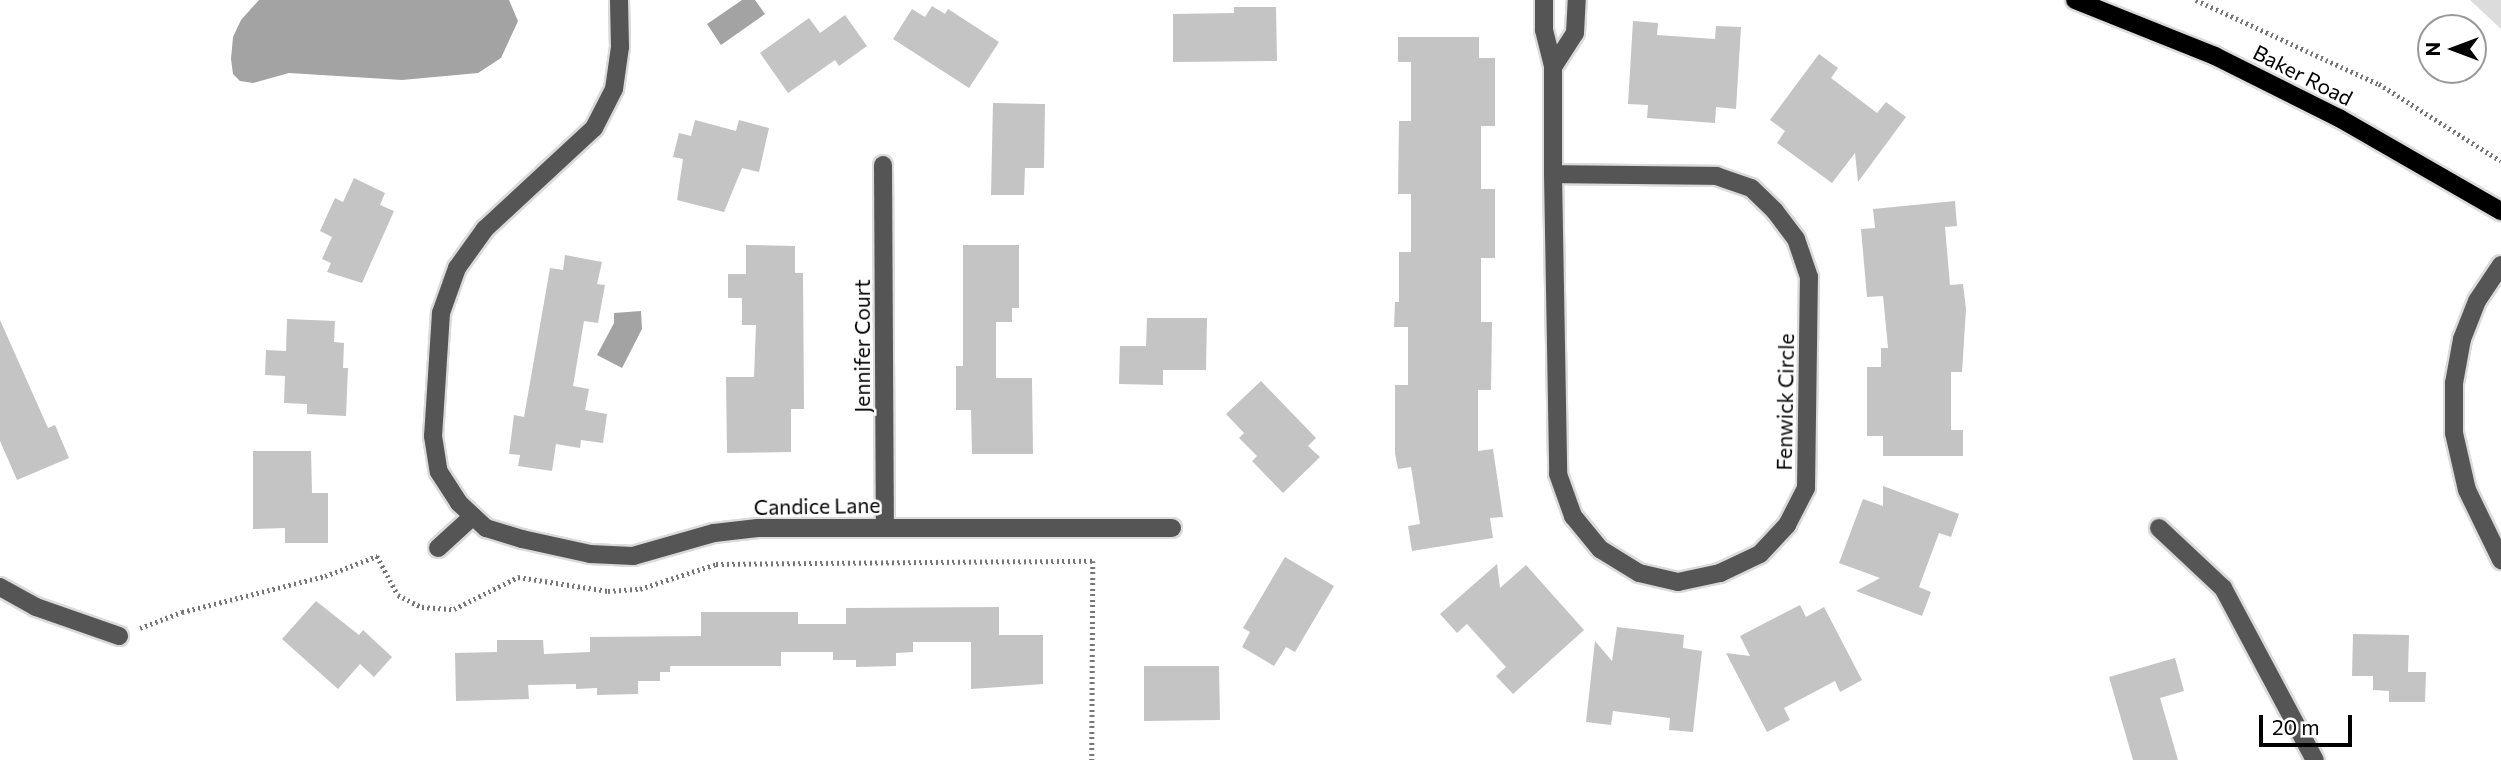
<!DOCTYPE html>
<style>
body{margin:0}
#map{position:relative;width:2501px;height:760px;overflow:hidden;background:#fff;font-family:Commissioner,sans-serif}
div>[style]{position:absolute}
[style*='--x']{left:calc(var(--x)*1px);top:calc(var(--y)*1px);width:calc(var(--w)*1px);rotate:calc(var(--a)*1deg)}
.green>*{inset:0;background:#dcdcdc}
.water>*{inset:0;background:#a3a3a3}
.building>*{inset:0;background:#c4c4c4}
.path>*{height:4.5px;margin-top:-2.25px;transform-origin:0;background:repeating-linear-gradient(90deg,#777 0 2px,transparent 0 5.5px)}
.roads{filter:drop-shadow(2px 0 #dbdbdb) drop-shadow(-2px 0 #dbdbdb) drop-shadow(0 2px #dbdbdb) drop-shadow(0 -2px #dbdbdb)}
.minor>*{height:18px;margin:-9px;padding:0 9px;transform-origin:9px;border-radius:9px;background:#555}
.major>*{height:18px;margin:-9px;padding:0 9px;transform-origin:9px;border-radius:9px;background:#000}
span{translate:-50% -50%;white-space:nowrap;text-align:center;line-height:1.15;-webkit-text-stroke:5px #fff;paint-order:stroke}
.street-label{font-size:21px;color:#000}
.north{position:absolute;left:2417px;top:14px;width:70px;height:70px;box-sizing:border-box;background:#fff;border:2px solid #999;border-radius:50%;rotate:270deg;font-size:19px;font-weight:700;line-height:28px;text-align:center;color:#000}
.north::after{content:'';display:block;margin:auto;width:24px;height:32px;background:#000;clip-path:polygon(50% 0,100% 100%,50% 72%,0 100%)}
.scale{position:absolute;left:2259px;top:715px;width:93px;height:32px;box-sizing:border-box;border:4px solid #000;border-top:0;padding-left:9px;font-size:21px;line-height:24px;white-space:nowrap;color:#000;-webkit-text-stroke:5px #fff;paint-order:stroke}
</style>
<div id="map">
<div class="green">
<div style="clip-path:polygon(2470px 0,2501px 0,2501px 29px)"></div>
</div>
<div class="water">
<div style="clip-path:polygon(259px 0,509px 0,518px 21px,501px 58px,478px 73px,402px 80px,289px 73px,253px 83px,240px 81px,233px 74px,231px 59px,233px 37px,241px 20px)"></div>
<div style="clip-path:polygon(742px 0,755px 0,765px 14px,721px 45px,707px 24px)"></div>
<div style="clip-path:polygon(641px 311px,642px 329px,622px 368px,597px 355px,614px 323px,614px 313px)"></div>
</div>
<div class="building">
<div style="clip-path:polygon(932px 6px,945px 14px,948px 9px,999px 42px,969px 88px,893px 39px,912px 9px,925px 17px)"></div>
<div style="clip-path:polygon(1234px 7px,1276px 7px,1277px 61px,1173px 62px,1173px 14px,1234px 13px)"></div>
<div style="clip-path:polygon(845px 15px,867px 46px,839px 66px,835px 60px,788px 93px,760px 53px,809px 18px,820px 33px)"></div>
<div style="clip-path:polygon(1633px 21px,1658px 23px,1657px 35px,1715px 39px,1716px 26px,1741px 27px,1736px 109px,1716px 107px,1715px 123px,1647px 118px,1648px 105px,1628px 104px)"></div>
<div style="clip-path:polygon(1398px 37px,1479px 37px,1479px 58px,1495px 58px,1495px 126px,1481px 126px,1481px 189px,1495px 189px,1495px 258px,1481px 258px,1481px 322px,1492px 322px,1491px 390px,1478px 390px,1478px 451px,1493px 449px,1503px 517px,1490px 518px,1493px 538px,1412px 551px,1408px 526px,1420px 524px,1411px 467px,1398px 469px,1395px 453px,1395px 385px,1408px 385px,1408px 327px,1394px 327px,1395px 302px,1399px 302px,1399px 252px,1411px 252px,1411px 194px,1398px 194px,1399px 121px,1411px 121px,1411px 62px,1398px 62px)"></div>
<div style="clip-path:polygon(1819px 54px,1838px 68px,1831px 78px,1877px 113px,1886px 102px,1906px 117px,1858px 182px,1855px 153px,1832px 183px,1777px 143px,1785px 131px,1770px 120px)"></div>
<div style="clip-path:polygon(993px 103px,1045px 104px,1044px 168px,1025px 168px,1024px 195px,991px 195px)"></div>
<div style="clip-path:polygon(695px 120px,736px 131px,739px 120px,769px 128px,759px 172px,742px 168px,724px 212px,677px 200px,683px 159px,673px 157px,679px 133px,691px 136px)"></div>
<div style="clip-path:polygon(354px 178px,385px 193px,380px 205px,394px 211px,362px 283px,327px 272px,331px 263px,322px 259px,332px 237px,320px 231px,335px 198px,343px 202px)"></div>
<div style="clip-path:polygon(1955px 201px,1957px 226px,1945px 227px,1950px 285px,1963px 284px,1966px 309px,1962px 372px,1951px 372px,1951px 430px,1963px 430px,1963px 456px,1883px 456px,1883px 436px,1867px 436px,1867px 367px,1881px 367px,1881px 348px,1888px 348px,1883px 296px,1867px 297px,1861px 229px,1875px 228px,1873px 209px)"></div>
<div style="clip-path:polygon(746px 245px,795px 246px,795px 273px,803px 273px,804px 409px,791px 409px,791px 452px,727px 453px,726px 377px,754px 377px,756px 325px,742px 325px,742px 298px,728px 298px,728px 274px,746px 274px)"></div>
<div style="clip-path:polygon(963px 245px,1019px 245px,1019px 308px,1012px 308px,1012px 322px,996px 322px,996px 378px,1032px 378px,1033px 454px,972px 454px,971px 410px,956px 410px,956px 366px,963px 366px)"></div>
<div style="clip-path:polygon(565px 255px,602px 262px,597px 284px,605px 285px,598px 323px,584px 321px,573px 386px,589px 389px,585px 410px,607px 414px,603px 443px,581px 440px,580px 448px,556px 444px,552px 471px,518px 466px,520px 455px,509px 454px,514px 415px,524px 417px,550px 268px,563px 270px)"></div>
<div style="clip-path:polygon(1147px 318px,1207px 318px,1206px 370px,1163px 370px,1163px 385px,1119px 384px,1120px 346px,1146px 346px)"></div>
<div style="clip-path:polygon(287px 319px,335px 321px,334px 342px,344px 343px,343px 368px,348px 368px,346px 416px,307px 414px,307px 404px,284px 403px,285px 376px,265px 375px,266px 350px,286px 351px)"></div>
<div style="clip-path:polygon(0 320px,48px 428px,55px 425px,69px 458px,17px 480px,0 441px)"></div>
<div style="clip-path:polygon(1261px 381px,1316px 438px,1308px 446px,1320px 457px,1283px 493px,1252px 461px,1257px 456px,1239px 438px,1244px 433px,1226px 414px)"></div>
<div style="clip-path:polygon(253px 451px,311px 451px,312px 493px,328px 493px,328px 543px,285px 543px,285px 528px,253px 529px)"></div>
<div style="clip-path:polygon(1883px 486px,1959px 514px,1951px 537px,1939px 533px,1919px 587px,1931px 592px,1922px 616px,1856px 591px,1880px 578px,1839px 563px,1863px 499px,1883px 506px)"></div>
<div style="clip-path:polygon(1285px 557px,1334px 586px,1295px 652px,1286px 647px,1274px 666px,1242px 647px,1250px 632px,1243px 628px)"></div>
<div style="clip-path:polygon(1497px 564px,1500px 588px,1526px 565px,1584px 630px,1513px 694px,1496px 676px,1506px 667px,1467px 624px,1457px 633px,1440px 614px)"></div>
<div style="clip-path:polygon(316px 601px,359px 635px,363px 630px,392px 657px,374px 677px,360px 664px,338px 689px,282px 639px)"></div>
<div style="clip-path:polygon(1800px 605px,1806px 617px,1824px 607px,1862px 680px,1840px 692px,1835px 681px,1784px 708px,1790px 720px,1767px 732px,1726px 653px,1750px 656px,1740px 636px)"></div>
<div style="clip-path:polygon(999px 607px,999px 635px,1043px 635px,1043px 684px,971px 689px,971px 642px,913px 642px,913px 652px,896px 653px,896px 666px,856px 667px,856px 660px,833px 660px,833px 652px,781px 652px,781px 666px,670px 666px,670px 672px,660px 672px,660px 681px,638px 681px,638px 694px,597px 695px,597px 688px,576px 689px,576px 684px,528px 685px,529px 699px,456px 701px,455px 653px,497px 652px,497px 640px,543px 640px,544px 654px,590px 652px,590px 637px,701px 636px,701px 612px,798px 612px,798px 624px,846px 624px,846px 608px)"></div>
<div style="clip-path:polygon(1617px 627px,1684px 635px,1683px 648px,1702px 651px,1693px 732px,1669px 730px,1670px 718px,1613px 711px,1611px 725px,1586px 722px,1595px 641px,1612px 661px)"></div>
<div style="clip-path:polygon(2353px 634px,2409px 635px,2408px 672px,2426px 672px,2425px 702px,2389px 702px,2389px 691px,2373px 690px,2373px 676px,2352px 676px)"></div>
<div style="clip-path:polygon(2175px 658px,2184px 691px,2160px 698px,2178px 760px,2133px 760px,2109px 677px)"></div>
<div style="clip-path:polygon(1144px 666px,1219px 666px,1220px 720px,1144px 721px)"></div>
</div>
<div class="path">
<div style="--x:2196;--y:0;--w:201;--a:24.7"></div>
<div style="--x:2379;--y:84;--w:144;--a:32.3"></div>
<div style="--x:140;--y:628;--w:45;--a:-20.9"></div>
<div style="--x:182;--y:612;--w:147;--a:-14.1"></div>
<div style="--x:325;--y:576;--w:56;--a:-21"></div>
<div style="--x:377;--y:556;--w:44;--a:61.7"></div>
<div style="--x:398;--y:595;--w:27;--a:27"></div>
<div style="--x:422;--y:607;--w:32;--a:4"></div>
<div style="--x:454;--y:609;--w:72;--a:-26.6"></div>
<div style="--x:518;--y:577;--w:91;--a:8.8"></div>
<div style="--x:608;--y:591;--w:32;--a:-4"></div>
<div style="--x:640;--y:589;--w:80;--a:-18.2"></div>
<div style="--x:716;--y:564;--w:377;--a:-0.5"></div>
<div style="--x:1093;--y:561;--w:199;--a:90.3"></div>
</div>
<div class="roads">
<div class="minor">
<div style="--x:619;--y:0;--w:47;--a:88.8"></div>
<div style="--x:620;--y:47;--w:42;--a:98.1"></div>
<div style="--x:614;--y:89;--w:44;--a:117.1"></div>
<div style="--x:594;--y:128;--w:149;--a:137.2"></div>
<div style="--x:485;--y:229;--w:48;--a:125.7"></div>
<div style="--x:457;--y:268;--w:48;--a:109.6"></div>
<div style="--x:441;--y:313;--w:123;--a:93.7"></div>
<div style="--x:433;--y:436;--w:36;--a:81"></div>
<div style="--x:439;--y:472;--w:37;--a:57"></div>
<div style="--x:459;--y:503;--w:37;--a:43"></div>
<div style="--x:486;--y:528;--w:38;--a:17"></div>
<div style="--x:522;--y:539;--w:70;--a:12.4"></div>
<div style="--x:590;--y:554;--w:43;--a:2.7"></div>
<div style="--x:633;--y:556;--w:84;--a:-15.9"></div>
<div style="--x:714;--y:533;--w:44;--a:-6.5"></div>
<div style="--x:758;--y:528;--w:414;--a:0"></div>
<div style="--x:1544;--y:0;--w:30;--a:90"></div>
<div style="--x:1544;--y:30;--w:38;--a:76"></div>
<div style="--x:1553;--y:67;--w:107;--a:90"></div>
<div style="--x:1553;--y:174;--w:300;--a:89"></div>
<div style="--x:1558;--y:474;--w:45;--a:70.3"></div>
<div style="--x:1573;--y:516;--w:43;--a:50.7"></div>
<div style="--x:1600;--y:549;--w:46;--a:31.6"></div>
<div style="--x:1639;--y:573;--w:40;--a:13"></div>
<div style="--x:1678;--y:582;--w:43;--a:-12.1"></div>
<div style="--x:1720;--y:573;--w:44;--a:-25.4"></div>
<div style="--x:1760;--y:554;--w:40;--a:-47"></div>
<div style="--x:1787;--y:525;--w:42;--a:-62.8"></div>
<div style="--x:1806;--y:488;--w:211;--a:-89.2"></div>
<div style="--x:1809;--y:277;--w:40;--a:-108.9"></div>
<div style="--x:1796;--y:239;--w:35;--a:-127"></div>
<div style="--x:1775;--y:211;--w:33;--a:-136"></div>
<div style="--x:1751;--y:188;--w:36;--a:-161"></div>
<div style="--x:1717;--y:176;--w:164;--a:-179.3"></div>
<div style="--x:1553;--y:67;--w:40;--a:-57.1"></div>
<div style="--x:1575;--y:33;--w:33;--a:-87"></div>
<div style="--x:883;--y:165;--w:363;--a:89.7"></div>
<div style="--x:2501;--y:265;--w:43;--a:123.7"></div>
<div style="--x:2477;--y:301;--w:41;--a:111.5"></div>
<div style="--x:2462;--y:339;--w:45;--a:100.3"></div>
<div style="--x:2454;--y:383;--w:50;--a:90"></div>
<div style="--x:2454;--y:433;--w:58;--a:77.2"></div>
<div style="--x:2467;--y:490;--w:78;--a:64.1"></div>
<div style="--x:2159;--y:528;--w:88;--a:43.2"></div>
<div style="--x:2223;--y:588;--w:195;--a:61.9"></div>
<div style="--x:438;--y:548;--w:47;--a:-42.4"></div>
<div style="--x:0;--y:587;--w:41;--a:29.1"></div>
<div style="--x:36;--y:607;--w:88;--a:19.3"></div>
</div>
<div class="major">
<div style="--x:2075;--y:0;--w:151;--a:21.8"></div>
<div style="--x:2215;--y:56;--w:139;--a:26.6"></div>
<div style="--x:2339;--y:118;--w:187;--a:29.9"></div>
</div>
</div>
<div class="street-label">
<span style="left:2303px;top:75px;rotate:27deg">Baker Road</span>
<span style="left:862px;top:346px;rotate:-90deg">Jennifer Court</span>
<span style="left:1785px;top:402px;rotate:-89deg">Fenwick Circle</span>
<span style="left:817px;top:506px;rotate:-1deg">Candice Lane</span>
</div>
<div class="north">N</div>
<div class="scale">20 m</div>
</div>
